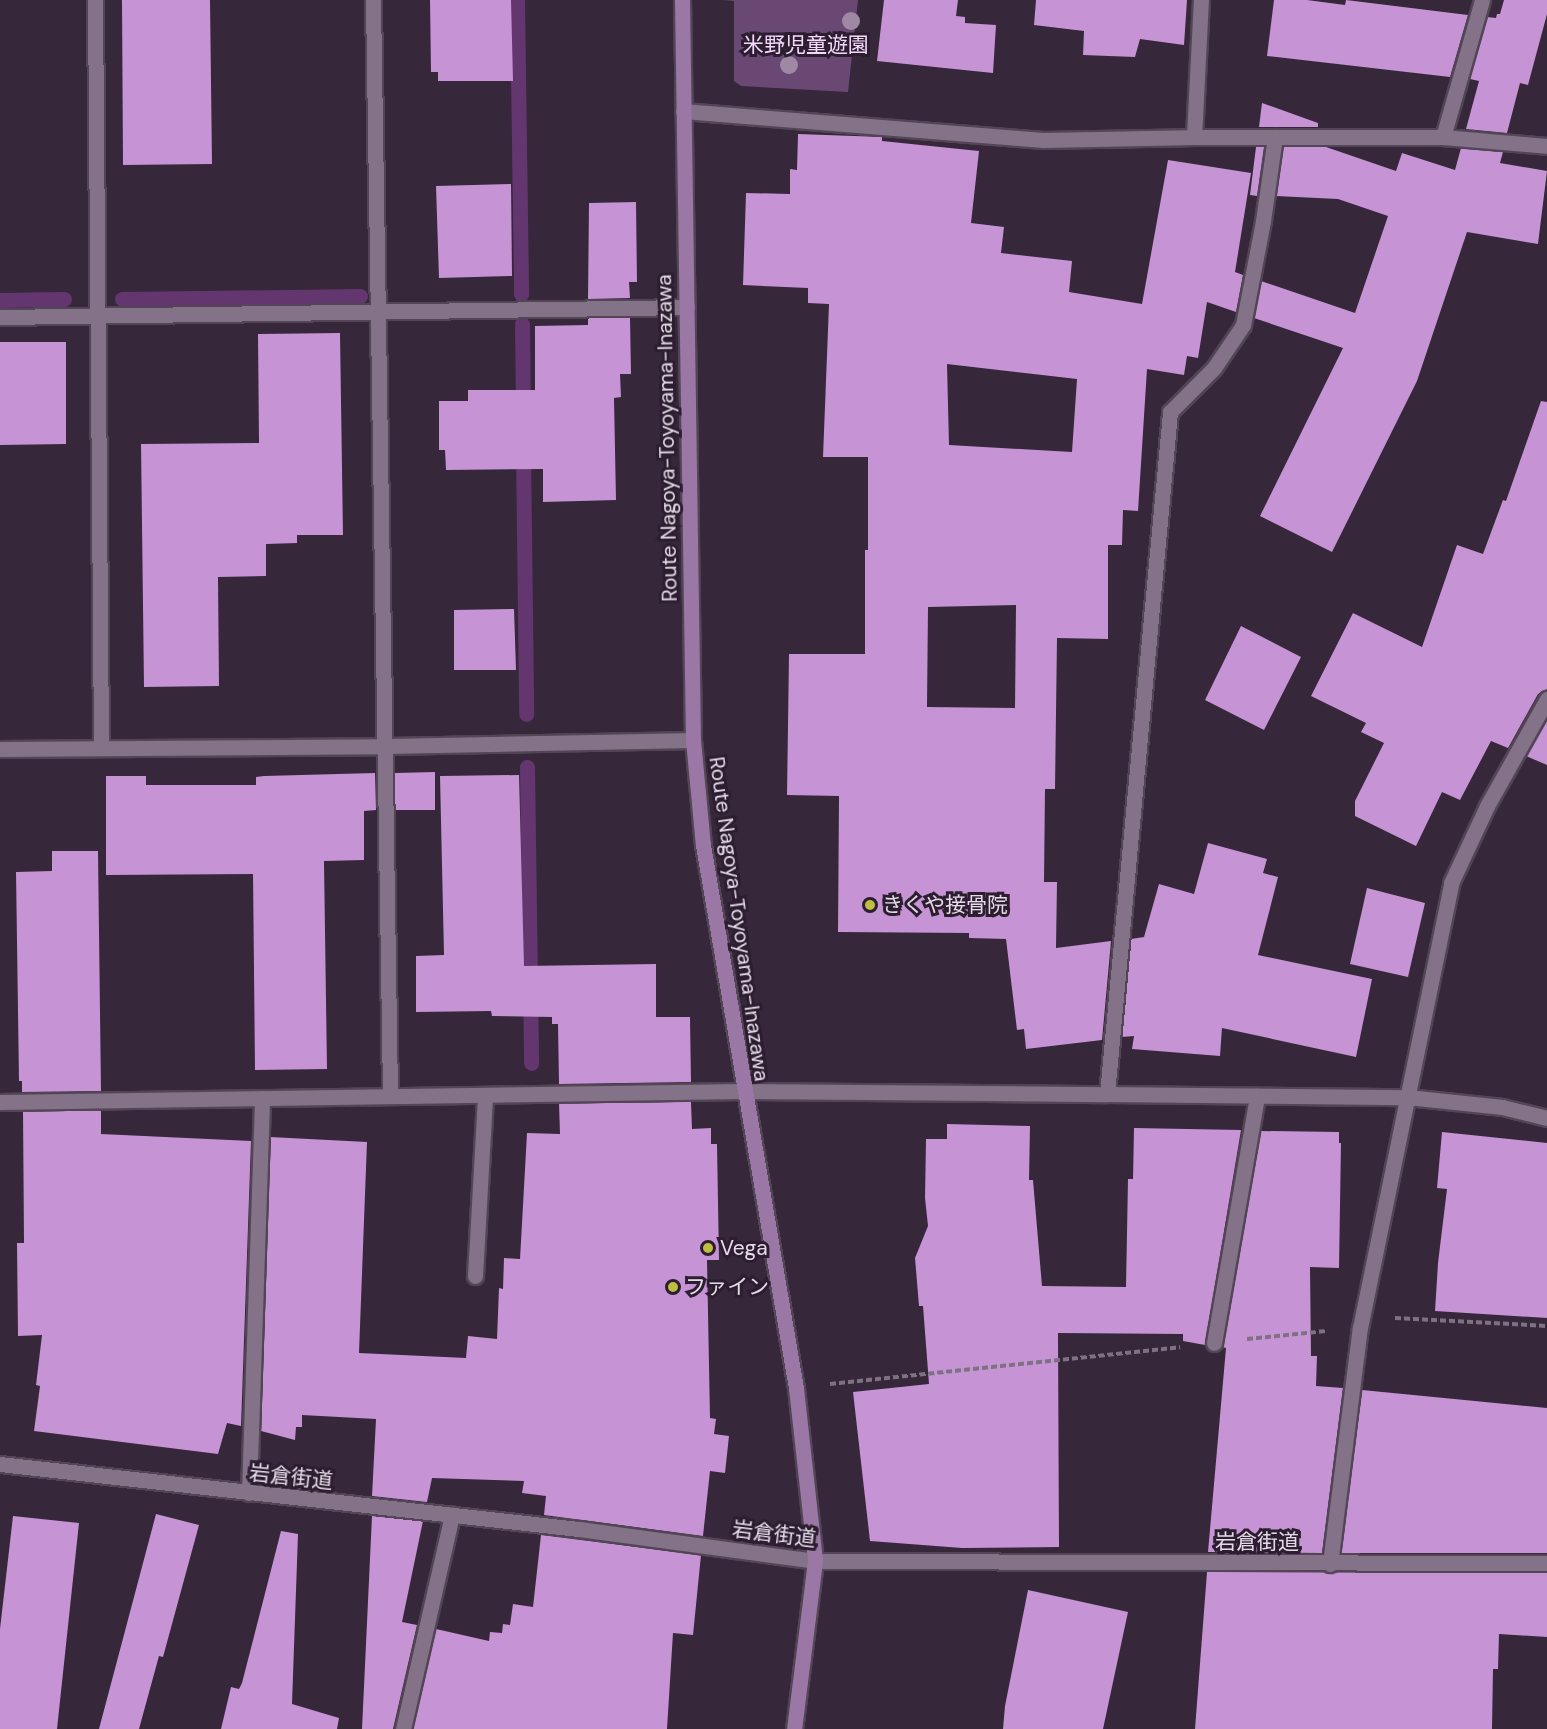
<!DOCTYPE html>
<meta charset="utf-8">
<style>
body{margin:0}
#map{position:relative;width:1547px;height:1729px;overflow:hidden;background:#36273b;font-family:"DM Sans","Noto Sans JP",sans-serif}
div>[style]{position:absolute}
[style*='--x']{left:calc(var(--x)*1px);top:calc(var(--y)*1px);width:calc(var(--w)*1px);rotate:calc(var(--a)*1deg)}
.green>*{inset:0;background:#6a4874}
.stream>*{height:15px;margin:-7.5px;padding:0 7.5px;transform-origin:7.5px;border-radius:7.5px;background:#643670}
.building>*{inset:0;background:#c693d4}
.path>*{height:4px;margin-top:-2px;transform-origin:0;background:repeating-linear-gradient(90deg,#7e7182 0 6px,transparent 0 9px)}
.roads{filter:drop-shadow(2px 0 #524555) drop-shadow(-2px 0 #524555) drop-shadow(0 2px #524555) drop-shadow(0 -2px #524555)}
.service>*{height:15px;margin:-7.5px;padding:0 7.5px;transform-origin:7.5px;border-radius:7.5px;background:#847289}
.minor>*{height:15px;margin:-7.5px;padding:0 7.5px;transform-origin:7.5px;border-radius:7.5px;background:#847289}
.secondary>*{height:15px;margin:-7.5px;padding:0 7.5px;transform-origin:7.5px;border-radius:7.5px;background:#9b77a6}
.trees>*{width:18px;height:18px;margin:-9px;border-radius:50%;background:#9e88a4}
.dots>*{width:16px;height:16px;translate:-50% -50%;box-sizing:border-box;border:3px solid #2c1e30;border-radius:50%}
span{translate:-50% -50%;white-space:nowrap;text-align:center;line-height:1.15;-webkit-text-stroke:6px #2c1e30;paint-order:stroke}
.park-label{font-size:21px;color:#f3d8fa}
.street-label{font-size:21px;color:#e5dbe8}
.poi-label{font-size:21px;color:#e5dbe8}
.left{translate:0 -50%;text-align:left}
</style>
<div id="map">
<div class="green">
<div style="clip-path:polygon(722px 0,858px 0,848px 92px,741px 86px,734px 81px,734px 1px)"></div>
</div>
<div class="stream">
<div style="--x:517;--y:0;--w:294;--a:89.2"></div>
<div style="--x:122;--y:299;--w:238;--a:-0.7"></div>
<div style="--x:0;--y:300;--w:64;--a:-0.9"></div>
<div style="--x:522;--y:324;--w:84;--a:89.3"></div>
<div style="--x:523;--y:450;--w:264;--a:89.3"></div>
<div style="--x:527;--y:767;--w:296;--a:89.2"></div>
</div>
<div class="building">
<div style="clip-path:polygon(122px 0,210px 0,212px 164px,123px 165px)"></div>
<div style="clip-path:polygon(430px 0,511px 0,513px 81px,438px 81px,438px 72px,431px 72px)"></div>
<div style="clip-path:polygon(884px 0,958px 0,956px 16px,965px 17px,965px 23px,996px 25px,993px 73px,877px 61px)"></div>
<div style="clip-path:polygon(1036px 0,1187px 0,1184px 45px,1140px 39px,1135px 57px,1083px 55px,1084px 31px,1034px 25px)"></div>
<div style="clip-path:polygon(1274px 0,1307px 0,1345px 5px,1346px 0,1468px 15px,1450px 77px,1267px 56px)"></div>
<div style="clip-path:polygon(1504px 0,1547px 0,1547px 14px,1528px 85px,1520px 83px,1507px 133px,1466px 129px,1479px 81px,1470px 79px,1487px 17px,1496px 18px,1497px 14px,1500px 14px)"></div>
<div style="clip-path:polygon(1262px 103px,1318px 123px,1318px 127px,1259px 127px)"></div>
<div style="clip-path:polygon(evenodd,798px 134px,882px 137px,882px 141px,979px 151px,971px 223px,1004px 227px,1001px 253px,1072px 261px,1069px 292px,1142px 304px,1168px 160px,1251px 173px,1235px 272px,1243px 275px,1236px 312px,1207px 302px,1198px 358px,1187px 356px,1184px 375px,1147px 369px,1138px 511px,1123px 510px,1122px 545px,1108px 545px,1108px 639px,1057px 638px,1055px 789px,1045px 789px,1044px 882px,1057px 882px,1056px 948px,1111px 941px,1102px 1040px,1026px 1049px,1024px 1029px,1017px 1030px,1006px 939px,969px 938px,969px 933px,838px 932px,839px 796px,787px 795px,789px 654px,865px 654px,865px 550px,868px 550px,868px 457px,823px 457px,829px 304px,808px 303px,808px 288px,743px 285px,746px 193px,790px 194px,790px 169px,797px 170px,798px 134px,947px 364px,1077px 379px,1072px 452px,949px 445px,947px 364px,798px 134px,1016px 605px,1015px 708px,927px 707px,928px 607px,1016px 605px)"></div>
<div style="clip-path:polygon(1256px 147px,1264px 147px,1257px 196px,1250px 195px)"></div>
<div style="clip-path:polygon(1283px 147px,1326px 147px,1396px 171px,1402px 153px,1455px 170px,1461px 148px,1503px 152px,1500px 163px,1547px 171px,1538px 244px,1467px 232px,1417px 381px,1332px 552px,1260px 516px,1343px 348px,1254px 318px,1261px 281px,1355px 313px,1388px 216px,1338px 199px,1276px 196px)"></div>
<div style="clip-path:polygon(511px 184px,512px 276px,439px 278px,436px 186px)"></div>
<div style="clip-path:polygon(636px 202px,637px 282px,629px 282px,630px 298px,588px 299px,589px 203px)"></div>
<div style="clip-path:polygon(588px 318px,630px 318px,631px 374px,620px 374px,621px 397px,614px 398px,616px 500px,543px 502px,543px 469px,446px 470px,445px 450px,439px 450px,439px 401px,468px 401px,468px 390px,535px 390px,535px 326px,588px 325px)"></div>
<div style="clip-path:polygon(340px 333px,343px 535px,297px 535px,297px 543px,266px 544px,266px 576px,218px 577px,219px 686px,144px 687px,141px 444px,259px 443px,258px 334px)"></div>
<div style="clip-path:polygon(0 342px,66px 342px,66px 444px,0 445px)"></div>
<div style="clip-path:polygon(1541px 401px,1547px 402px,1547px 689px,1538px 694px,1508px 748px,1491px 741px,1460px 800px,1442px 792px,1416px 846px,1355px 816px,1355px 801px,1384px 743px,1361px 732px,1366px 723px,1311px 696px,1353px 613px,1422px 647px,1457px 545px,1483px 554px,1503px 500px,1506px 501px)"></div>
<div style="clip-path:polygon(514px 609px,516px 670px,454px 670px,454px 610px)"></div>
<div style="clip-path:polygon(1241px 626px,1301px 657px,1264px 730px,1205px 700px)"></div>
<div style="clip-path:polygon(1547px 719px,1547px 765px,1526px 756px)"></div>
<div style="clip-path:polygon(435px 772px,435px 810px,395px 810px,395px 773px)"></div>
<div style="clip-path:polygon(375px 773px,376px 810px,364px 811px,364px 860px,324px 861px,327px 1069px,255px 1070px,253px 874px,106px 875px,106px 776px,146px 776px,146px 785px,256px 785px,256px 777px,264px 776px)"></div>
<div style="clip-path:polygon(519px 775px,524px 966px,656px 964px,656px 1017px,690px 1017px,691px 1082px,559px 1084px,558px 1024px,552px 1024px,552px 1017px,492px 1016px,491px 1011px,416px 1012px,416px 956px,444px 955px,440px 776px)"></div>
<div style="clip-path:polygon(1208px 843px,1267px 859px,1263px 873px,1278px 877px,1258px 955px,1372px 979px,1356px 1057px,1222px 1028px,1220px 1056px,1132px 1049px,1134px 1036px,1122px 1037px,1131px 939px,1144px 937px,1159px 884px,1194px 894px)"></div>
<div style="clip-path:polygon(52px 851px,98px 851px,101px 1091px,22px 1092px,22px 1081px,19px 1081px,16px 872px,52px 871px)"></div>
<div style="clip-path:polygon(1367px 888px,1425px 903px,1408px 977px,1350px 964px)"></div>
<div style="clip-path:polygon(691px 1102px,692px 1129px,711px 1128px,711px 1144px,717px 1144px,719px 1260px,707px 1260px,710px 1418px,716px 1419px,714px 1434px,729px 1436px,725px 1473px,710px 1471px,703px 1536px,544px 1515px,546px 1496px,522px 1493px,524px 1481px,432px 1478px,427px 1502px,372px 1496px,376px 1419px,302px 1415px,302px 1427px,296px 1427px,295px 1440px,261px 1431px,270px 1137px,367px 1142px,359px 1353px,466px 1358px,468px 1336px,497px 1339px,499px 1288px,503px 1289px,504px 1258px,520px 1259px,527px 1133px,560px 1134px,559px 1103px)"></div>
<div style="clip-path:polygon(101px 1110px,101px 1134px,251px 1141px,241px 1426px,227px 1423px,218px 1454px,34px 1431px,40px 1386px,36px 1385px,42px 1335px,18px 1336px,17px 1243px,24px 1243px,23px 1111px)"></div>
<div style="clip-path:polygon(947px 1124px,1030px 1126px,1029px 1180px,1033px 1180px,1042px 1286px,1126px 1287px,1128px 1179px,1133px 1179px,1134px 1128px,1241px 1130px,1205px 1345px,1183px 1341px,1183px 1334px,1058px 1333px,1059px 1547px,962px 1548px,870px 1541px,853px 1392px,929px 1384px,923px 1306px,919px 1306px,915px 1258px,928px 1226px,925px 1198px,926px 1139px,947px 1139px)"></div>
<div style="clip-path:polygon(1261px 1131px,1339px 1132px,1339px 1143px,1341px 1143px,1339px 1268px,1310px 1267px,1311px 1356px,1317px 1356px,1316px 1386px,1343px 1388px,1322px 1553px,1208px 1552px,1226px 1348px,1222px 1347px)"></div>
<div style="clip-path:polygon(1442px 1132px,1547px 1143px,1547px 1318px,1435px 1311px,1438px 1263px,1447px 1189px,1437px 1188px)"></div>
<div style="clip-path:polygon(1362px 1390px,1547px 1408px,1547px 1553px,1341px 1553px)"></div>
<div style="clip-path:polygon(156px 1514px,199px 1525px,163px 1657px,159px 1656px,139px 1729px,99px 1729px)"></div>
<div style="clip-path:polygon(13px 1516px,79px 1523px,57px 1729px,0 1729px,0 1629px)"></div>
<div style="clip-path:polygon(372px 1516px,423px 1521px,402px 1622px,417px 1625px,393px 1729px,362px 1729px)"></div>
<div style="clip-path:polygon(281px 1531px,298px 1534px,292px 1704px,339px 1718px,337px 1729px,221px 1729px,231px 1687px,239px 1689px,242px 1683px)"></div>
<div style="clip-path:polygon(541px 1535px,701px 1555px,693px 1635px,673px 1633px,667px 1729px,413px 1729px,436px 1629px,489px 1641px,490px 1632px,502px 1633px,503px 1624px,510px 1625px,513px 1604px,533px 1607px)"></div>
<div style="clip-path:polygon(1207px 1572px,1547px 1573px,1547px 1637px,1499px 1634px,1498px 1669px,1493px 1669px,1492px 1729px,1195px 1729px)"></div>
<div style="clip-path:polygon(1028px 1590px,1128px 1612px,1103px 1729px,1003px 1729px,1005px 1706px)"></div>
</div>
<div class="path">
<div style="--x:1395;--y:1318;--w:152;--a:3"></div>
<div style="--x:1247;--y:1339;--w:79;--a:-5.8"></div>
<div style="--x:830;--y:1384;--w:352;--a:-6"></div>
</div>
<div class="roads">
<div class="service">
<div style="--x:475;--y:1276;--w:181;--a:-86.8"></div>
</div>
<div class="minor">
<div style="--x:95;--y:0;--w:747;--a:89.54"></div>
<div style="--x:373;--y:0;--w:1096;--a:89.11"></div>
<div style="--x:683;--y:111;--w:361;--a:4.6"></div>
<div style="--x:1043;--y:140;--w:151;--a:-1.1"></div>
<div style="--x:1194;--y:137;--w:249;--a:0"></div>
<div style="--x:1443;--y:137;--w:104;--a:4.9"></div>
<div style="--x:1194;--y:137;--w:137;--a:-87.1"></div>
<div style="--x:1443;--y:137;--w:142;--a:-74.1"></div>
<div style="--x:0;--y:317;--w:687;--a:-0.83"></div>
<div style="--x:0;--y:749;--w:386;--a:-0.4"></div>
<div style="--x:386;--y:746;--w:307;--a:-1.1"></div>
<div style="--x:1107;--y:1094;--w:300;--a:0.6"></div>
<div style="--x:1407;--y:1097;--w:96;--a:6"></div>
<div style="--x:1502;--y:1107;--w:46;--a:13.7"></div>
<div style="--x:0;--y:1102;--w:743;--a:-0.85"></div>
<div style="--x:743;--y:1091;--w:364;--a:0.5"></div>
<div style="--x:1107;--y:1094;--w:685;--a:-84.72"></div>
<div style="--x:1170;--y:412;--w:62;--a:-45"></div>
<div style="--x:1214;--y:368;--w:52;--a:-56"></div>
<div style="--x:1243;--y:325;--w:106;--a:-79.1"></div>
<div style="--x:1263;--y:221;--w:85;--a:-81.9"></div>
<div style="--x:1214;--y:1343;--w:251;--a:-80.1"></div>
<div style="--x:0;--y:1464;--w:583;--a:6.41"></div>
<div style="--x:579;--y:1529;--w:238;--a:7.7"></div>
<div style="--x:815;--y:1561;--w:732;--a:0.16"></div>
<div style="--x:249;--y:1493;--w:395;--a:-88.1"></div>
<div style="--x:1330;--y:1564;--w:238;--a:-82.8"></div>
<div style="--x:1360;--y:1328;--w:454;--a:-78.4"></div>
<div style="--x:1451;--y:883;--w:85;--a:-64.9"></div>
<div style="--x:1487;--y:806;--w:123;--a:-60.7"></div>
<div style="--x:403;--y:1729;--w:220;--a:-77.1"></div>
</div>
<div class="secondary">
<div style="--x:682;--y:0;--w:740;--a:89.15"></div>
<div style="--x:693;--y:740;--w:105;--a:84.6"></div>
<div style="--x:703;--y:845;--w:551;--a:80.28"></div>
<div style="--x:796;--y:1388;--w:174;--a:83.7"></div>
<div style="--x:815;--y:1561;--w:169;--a:97.1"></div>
</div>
</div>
<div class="trees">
<div style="left:851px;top:21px"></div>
<div style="left:789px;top:65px"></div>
</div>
<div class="dots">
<div style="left:870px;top:905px;background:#c0be41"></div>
<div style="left:708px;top:1248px;background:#c0be41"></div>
<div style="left:673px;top:1287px;background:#c0be41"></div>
</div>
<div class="park-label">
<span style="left:806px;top:45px">米野児童遊園</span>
</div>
<div class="street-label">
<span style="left:667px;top:438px;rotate:-91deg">Route Nagoya-Toyoyama-Inazawa</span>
<span style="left:739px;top:919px;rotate:82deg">Route Nagoya-Toyoyama-Inazawa</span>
<span style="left:291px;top:1477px;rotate:6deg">岩倉街道</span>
<span style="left:774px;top:1534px;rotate:7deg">岩倉街道</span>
<span style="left:1257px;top:1542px">岩倉街道</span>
</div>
<div class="poi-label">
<span class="left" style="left:882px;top:905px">きくや接骨院</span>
<span class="left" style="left:720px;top:1248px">Vega</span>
<span class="left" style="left:685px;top:1287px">ファイン</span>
</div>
</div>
